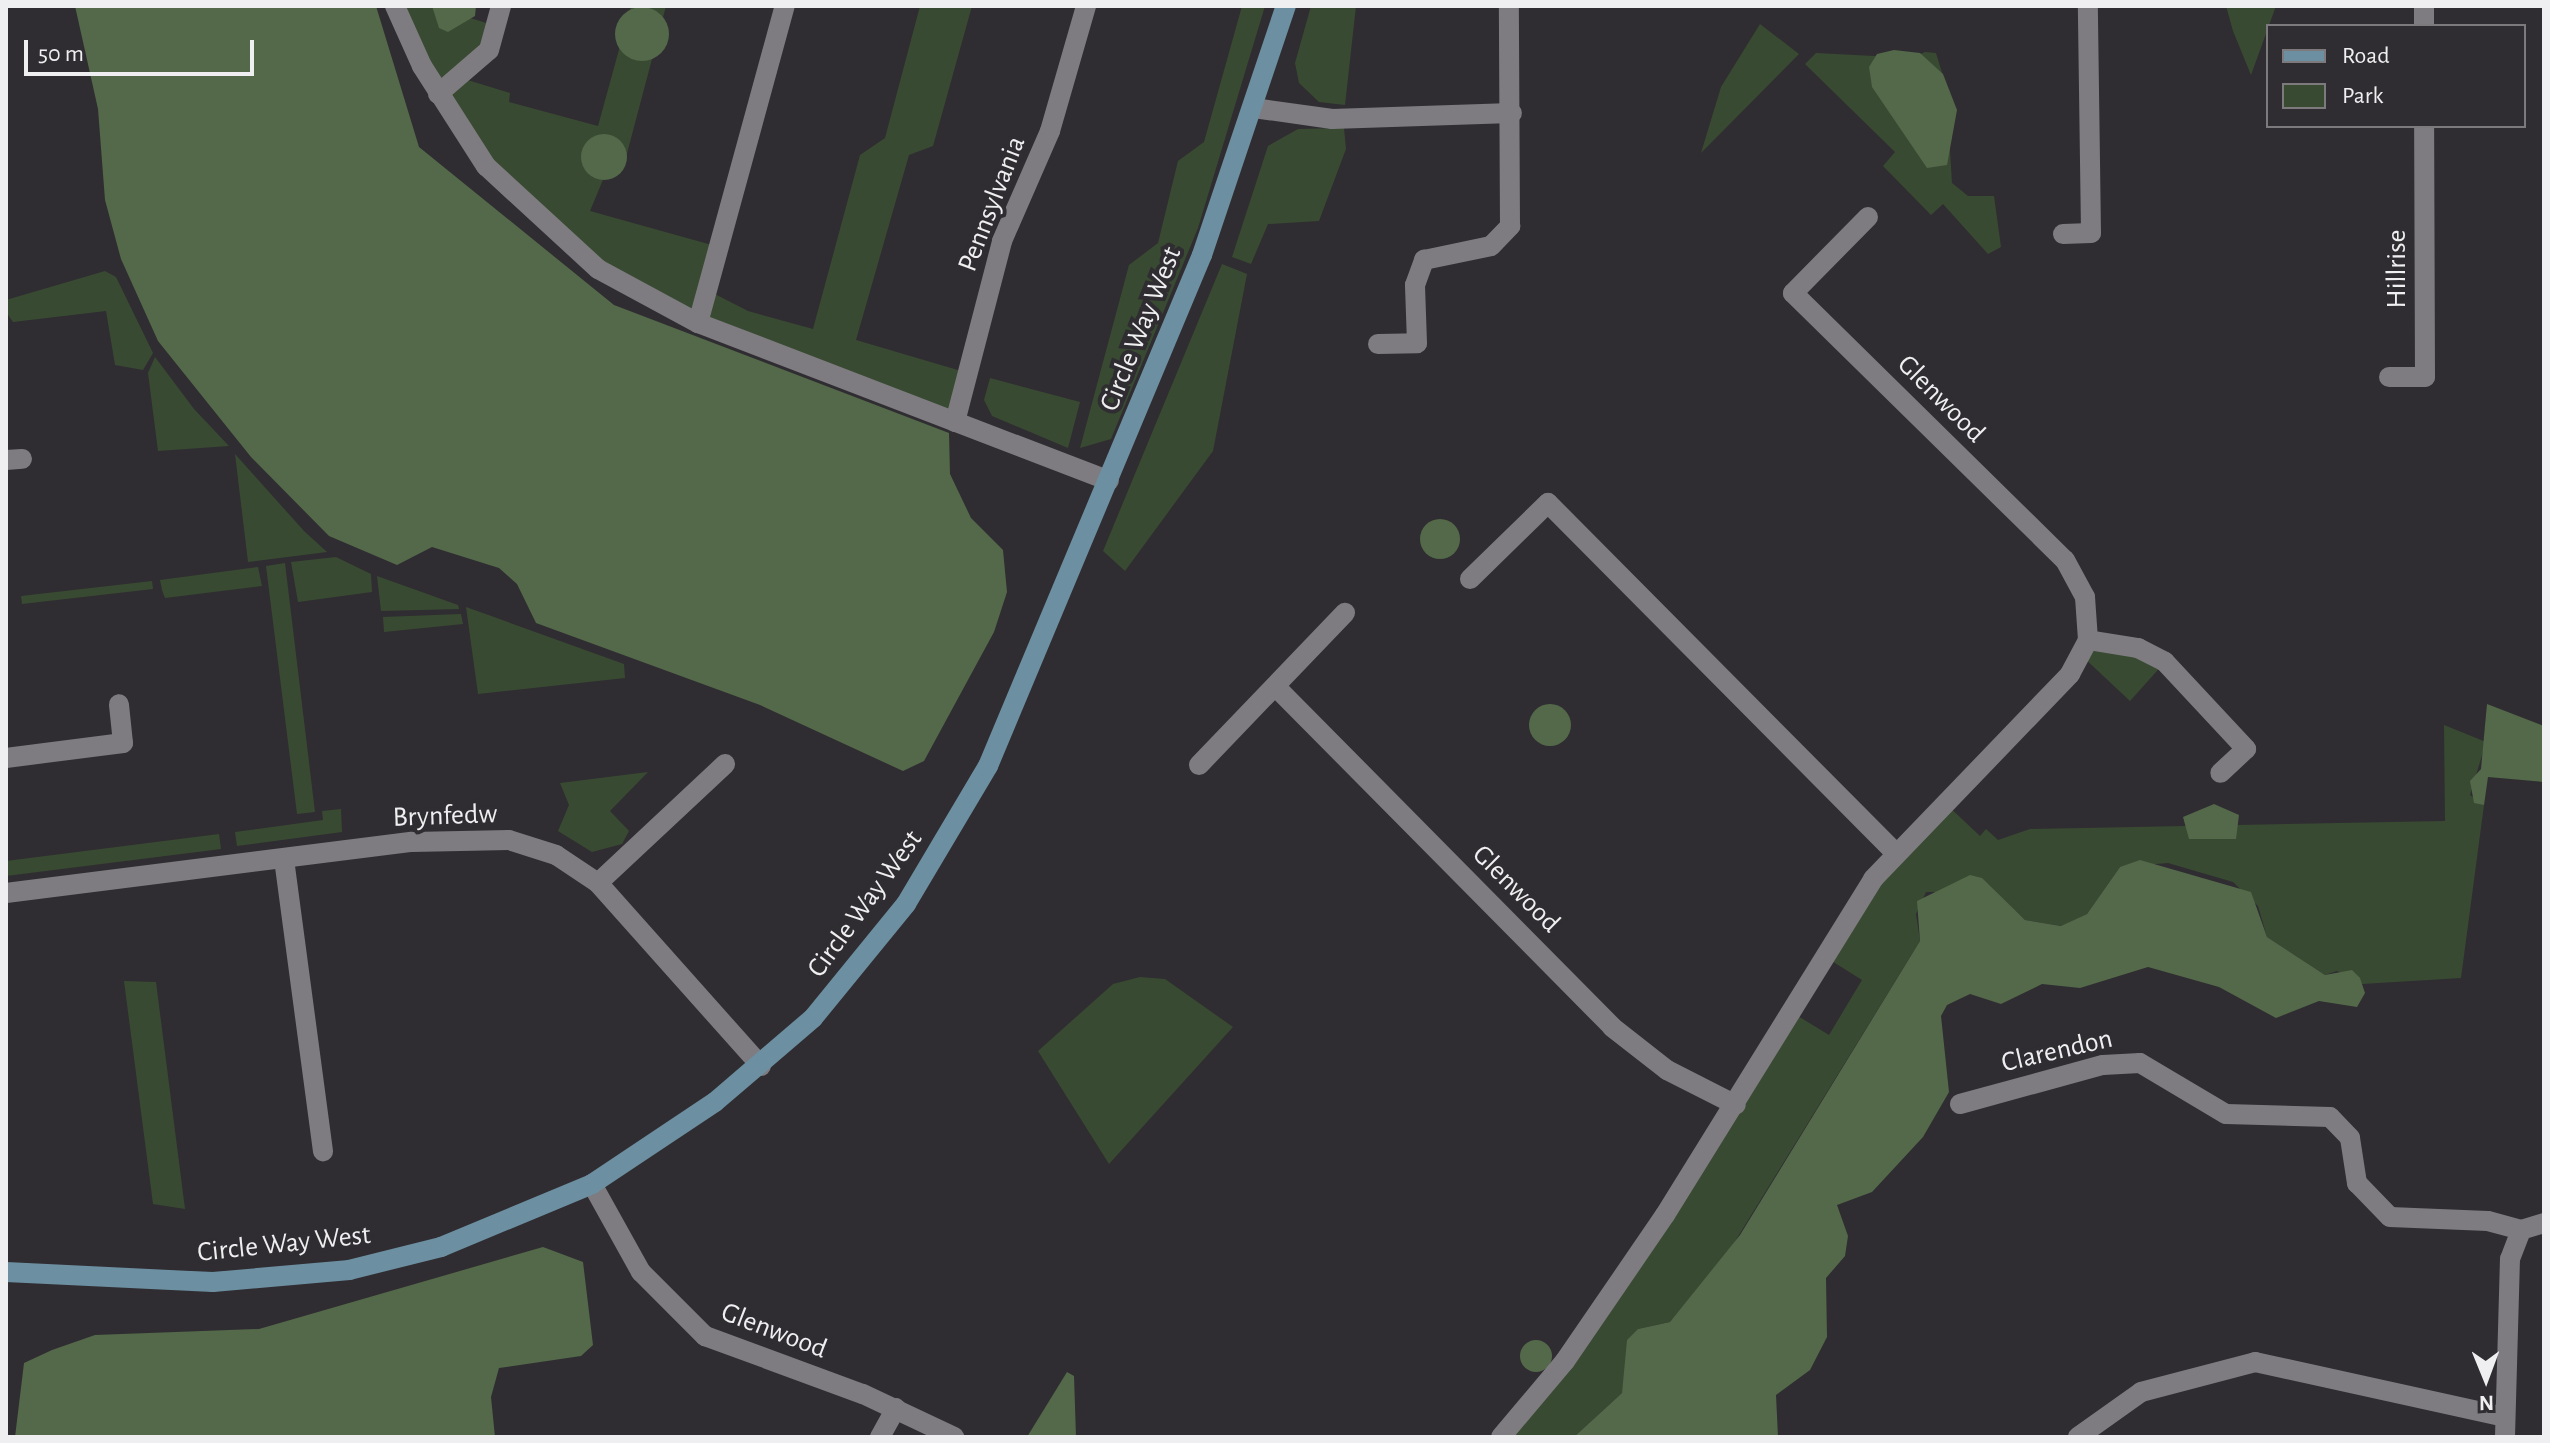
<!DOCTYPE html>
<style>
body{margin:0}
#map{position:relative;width:2550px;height:1443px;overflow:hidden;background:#2f2d31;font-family:"Alegreya Sans",sans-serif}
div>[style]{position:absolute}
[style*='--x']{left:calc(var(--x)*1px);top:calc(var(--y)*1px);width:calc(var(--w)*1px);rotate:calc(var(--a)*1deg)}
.green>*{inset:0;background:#394a32}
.forest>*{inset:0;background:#53694a}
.round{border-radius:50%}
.street>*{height:20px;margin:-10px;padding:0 10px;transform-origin:10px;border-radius:10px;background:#7e7c81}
.secondary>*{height:20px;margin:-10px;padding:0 10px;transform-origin:10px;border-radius:10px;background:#6c8fa1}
span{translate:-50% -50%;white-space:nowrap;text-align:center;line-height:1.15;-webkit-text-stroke:8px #2f2d31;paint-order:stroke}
.street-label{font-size:28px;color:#efeef0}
.frame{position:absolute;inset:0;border:8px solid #efeef0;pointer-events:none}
.legend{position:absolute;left:2266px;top:24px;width:260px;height:104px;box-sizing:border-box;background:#2f2d31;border:2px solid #7c7a7d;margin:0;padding:10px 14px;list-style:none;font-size:24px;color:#efeef0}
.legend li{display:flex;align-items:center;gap:16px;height:40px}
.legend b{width:40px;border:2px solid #7c7a7d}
.north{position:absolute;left:2446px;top:1339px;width:80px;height:80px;-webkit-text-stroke:6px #2f2d31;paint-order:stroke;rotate:179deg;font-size:22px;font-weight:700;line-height:32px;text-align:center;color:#efeef0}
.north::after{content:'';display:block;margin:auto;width:28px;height:36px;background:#efeef0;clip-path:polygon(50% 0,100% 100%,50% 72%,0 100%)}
.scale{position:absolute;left:24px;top:40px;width:230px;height:36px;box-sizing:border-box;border:4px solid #efeef0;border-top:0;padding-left:10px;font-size:24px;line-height:28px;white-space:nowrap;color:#efeef0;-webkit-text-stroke:6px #2f2d31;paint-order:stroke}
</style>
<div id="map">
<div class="green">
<div style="clip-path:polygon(395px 6px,469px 6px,467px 17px,496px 26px,461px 78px,510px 93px,509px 102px,598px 126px,631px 6px,666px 6px,625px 161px,612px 158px,590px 211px,719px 247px,707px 290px,748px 311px,813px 329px,860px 155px,885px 138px,920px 6px,972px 6px,933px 146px,909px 155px,856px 340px,968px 373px,955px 422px,641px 296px,521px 205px)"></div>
<div style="clip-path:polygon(1242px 6px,1265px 6px,1198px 228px,1111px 439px,1080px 448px,1129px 265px,1158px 243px,1178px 161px,1204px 142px)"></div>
<div style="clip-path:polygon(1311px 6px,1356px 6px,1345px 105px,1319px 102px,1299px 83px,1295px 63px)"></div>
<div style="clip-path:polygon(2226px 6px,2276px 6px,2251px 75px,2233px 31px)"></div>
<div style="clip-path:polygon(1760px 24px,1799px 54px,1701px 153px,1721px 87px)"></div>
<div style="clip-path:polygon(1925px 52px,1936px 53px,1946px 86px,1952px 183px,1968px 196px,1994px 196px,2001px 247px,1988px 254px,1943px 204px,1931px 215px,1883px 166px,1895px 152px,1805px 64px,1816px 53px,1912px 58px)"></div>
<div style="clip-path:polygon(1344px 128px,1346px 149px,1319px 221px,1268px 224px,1251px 264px,1232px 257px,1268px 146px,1298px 129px)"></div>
<div style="clip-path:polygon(1222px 264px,1247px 274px,1213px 451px,1125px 571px,1103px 551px)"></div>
<div style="clip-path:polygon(105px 271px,116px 277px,153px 353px,143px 370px,115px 365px,106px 311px,13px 322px,6px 312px,6px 300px)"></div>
<div style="clip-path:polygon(155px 357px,194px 409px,229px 446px,158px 451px,148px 373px)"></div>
<div style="clip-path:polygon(990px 378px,1080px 402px,1068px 448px,992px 416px,984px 400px)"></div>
<div style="clip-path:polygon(235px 454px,304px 531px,327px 552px,248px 562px)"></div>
<div style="clip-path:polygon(336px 557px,371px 574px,372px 592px,298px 602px,291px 562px)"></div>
<div style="clip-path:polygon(285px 563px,315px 812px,297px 814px,266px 566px)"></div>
<div style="clip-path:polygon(258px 567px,262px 586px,165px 598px,162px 590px,160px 580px)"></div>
<div style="clip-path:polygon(377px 576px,458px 605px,459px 609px,381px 611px)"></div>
<div style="clip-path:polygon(152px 581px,153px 589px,22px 604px,21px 596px)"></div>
<div style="clip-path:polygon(466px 607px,624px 664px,625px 678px,478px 694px)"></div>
<div style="clip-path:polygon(461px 614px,463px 624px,384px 632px,383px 617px)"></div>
<div style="clip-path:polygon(2088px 640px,2165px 662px,2130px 701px,2082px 656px)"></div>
<div style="clip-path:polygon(2444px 725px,2486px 742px,2470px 795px,2484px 805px,2461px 978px,2362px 984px,2337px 971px,2325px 975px,2267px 937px,2258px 906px,2233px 882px,2168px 863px,2120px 867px,2087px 914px,2062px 926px,2025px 920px,1995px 892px,1926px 892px,1916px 914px,1920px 941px,1710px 1282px,1670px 1322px,1638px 1329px,1622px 1393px,1574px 1437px,1501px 1437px,1793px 1013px,1829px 1035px,1862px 980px,1827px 958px,1859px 905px,1945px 803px,1980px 836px,1986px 829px,1998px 840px,2030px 829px,2445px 821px)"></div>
<div style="clip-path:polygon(648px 772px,610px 811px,629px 831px,622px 844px,592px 852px,558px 831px,569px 805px,560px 783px)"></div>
<div style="clip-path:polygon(341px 809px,342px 832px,237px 846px,235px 832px,323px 820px,322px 811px)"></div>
<div style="clip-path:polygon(219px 834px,221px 849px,6px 876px,6px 861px)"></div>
<div style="clip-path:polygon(1140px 977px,1165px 979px,1233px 1027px,1109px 1164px,1038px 1051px,1113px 984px)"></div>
<div style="clip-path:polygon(124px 981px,156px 982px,185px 1209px,153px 1204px)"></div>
</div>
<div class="forest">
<div style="clip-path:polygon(75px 6px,376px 6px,419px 147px,614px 305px,949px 433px,950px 474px,971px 518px,1003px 550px,1007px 592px,994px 632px,924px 761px,903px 771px,760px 705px,536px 623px,517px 584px,499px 568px,432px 547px,397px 565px,329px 536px,251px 457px,158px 341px,121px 259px,105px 200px,98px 109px)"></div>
<div style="clip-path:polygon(432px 6px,476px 6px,475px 16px,448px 32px,439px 28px)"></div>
<div class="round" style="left:615px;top:7px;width:54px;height:54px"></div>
<div style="clip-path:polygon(1894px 50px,1920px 53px,1943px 74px,1957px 110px,1947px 165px,1927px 168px,1872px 87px,1869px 67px,1877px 54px)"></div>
<div class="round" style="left:581px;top:134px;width:46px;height:46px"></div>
<div class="round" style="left:1420px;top:519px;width:40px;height:40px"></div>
<div class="round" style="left:1529px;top:704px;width:42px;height:42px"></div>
<div style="clip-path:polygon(2487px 704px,2544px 726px,2544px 782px,2488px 777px,2484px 805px,2474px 803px,2470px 781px,2481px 769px)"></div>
<div style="clip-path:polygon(2214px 804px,2239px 815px,2236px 839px,2189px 839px,2183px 817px)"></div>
<div style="clip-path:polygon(2140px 860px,2251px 892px,2267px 937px,2325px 975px,2352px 970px,2360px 978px,2365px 993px,2357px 1007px,2319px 1001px,2276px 1018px,2219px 987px,2148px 967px,2080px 988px,2042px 984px,2001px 1004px,1970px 994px,1947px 1005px,1941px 1016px,1949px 1092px,1923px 1137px,1872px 1192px,1837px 1205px,1848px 1236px,1845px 1256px,1826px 1278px,1827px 1337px,1810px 1370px,1776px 1395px,1778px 1437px,1574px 1437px,1622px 1393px,1627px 1340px,1638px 1329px,1670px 1322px,1740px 1235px,1920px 941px,1917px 901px,1970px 875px,1982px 878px,2025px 920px,2061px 926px,2087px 914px,2120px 867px)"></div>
<div style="clip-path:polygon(543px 1247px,583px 1262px,593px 1345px,581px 1356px,499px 1368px,491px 1397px,495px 1437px,15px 1437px,24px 1363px,52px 1350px,95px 1335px,259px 1329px)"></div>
<div class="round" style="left:1520px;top:1340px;width:32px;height:32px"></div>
<div style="clip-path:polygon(1067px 1372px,1074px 1376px,1076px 1437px,1027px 1437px)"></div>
</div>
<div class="street">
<div style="--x:395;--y:6;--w:66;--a:65.8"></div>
<div style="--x:422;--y:66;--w:119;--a:57.4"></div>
<div style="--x:486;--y:166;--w:152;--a:42.6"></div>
<div style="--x:598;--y:269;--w:114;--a:28.4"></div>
<div style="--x:698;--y:323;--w:440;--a:21"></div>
<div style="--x:2424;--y:6;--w:20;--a:90"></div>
<div style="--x:438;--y:94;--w:67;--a:-40.8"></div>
<div style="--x:489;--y:50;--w:46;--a:-74.7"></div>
<div style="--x:1254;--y:108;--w:79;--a:8"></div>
<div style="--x:1332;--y:119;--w:180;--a:-1.9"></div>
<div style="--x:1868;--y:217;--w:107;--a:134.6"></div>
<div style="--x:1793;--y:293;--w:381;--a:44.5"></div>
<div style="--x:2065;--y:560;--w:42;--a:61.6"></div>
<div style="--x:2085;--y:597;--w:43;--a:86"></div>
<div style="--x:2088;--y:640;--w:51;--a:9.1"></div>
<div style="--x:2138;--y:648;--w:30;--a:27"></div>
<div style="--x:2165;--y:662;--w:119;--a:47"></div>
<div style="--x:2246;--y:749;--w:35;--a:137"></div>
<div style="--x:2063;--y:234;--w:28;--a:-2"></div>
<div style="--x:2091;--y:233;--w:227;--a:-90.8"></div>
<div style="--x:698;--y:323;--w:329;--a:-74.7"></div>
<div style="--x:1378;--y:344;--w:39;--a:-1"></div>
<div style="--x:1417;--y:343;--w:58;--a:-92"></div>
<div style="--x:1415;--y:285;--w:27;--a:-70"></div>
<div style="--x:1424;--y:260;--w:68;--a:-11.8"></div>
<div style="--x:1491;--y:246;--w:28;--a:-46"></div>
<div style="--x:1510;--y:226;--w:220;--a:-90.3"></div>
<div style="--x:2389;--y:377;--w:36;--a:0"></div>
<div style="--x:2425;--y:377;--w:251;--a:-90.2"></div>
<div style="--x:955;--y:422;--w:187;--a:-75.4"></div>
<div style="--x:1002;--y:241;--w:120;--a:-66.4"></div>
<div style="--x:1050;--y:131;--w:130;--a:-73.9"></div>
<div style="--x:6;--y:460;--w:16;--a:-4"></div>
<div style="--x:1470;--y:579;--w:109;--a:-44.3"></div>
<div style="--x:1548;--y:503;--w:491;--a:45.2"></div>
<div style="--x:1276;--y:687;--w:478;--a:45.3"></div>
<div style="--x:1612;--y:1027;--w:70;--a:38"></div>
<div style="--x:1667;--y:1070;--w:77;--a:26.9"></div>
<div style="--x:6;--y:758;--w:118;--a:-7.3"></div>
<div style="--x:123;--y:743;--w:39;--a:-96"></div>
<div style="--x:1199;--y:765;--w:211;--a:-46.2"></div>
<div style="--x:284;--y:859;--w:295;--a:82.4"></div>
<div style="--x:598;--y:883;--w:174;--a:-43.1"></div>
<div style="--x:6;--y:893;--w:409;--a:-7.2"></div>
<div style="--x:412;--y:842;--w:97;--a:-1.2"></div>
<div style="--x:509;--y:840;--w:49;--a:17.7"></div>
<div style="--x:556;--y:855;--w:50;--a:33.7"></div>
<div style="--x:598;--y:883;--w:245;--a:48.3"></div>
<div style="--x:1960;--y:1104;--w:148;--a:-15.3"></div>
<div style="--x:2103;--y:1065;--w:37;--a:-3"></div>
<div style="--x:2140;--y:1063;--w:100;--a:30.7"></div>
<div style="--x:2226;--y:1114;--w:104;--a:1.7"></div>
<div style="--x:2330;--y:1117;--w:29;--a:46"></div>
<div style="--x:2350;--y:1138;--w:46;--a:81.2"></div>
<div style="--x:2357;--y:1183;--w:47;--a:45.9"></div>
<div style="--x:2390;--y:1217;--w:98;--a:2.3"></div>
<div style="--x:2488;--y:1221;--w:34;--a:15"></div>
<div style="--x:592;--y:1184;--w:101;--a:60.9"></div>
<div style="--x:641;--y:1272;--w:91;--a:45"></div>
<div style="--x:705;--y:1336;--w:168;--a:20.2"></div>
<div style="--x:863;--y:1394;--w:101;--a:25.3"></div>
<div style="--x:880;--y:1437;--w:33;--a:-61"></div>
<div style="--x:1501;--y:1437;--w:99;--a:-49.9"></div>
<div style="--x:1565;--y:1361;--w:177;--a:-55.6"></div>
<div style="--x:1665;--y:1215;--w:395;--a:-58.2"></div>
<div style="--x:1873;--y:879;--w:284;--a:-46.1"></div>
<div style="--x:2070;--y:674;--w:38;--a:-62"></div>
<div style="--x:2078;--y:1437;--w:77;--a:-35.5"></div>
<div style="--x:2141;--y:1392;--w:118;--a:-14.7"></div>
<div style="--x:2255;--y:1362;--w:256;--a:12.4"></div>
<div style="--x:2505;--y:1437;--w:178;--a:-88.4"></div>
<div style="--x:2510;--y:1259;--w:31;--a:-69"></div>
<div style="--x:2521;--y:1230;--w:24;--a:-17"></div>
</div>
<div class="secondary">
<div style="--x:6;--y:1272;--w:207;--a:2.8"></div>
<div style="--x:213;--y:1282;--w:137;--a:-5"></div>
<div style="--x:349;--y:1270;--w:95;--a:-14"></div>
<div style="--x:441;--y:1247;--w:164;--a:-22.6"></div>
<div style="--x:592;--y:1184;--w:148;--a:-33.7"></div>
<div style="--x:715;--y:1102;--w:129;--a:-40.6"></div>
<div style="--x:813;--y:1018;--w:147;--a:-50.8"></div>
<div style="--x:906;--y:904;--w:161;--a:-59.3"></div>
<div style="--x:988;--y:766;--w:554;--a:-67.28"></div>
<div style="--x:1202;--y:255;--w:263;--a:-71.4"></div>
</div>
<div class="street-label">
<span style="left:992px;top:204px;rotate:-69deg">Pennsylvania</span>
<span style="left:2397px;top:269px;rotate:-90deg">Hillrise</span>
<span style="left:1141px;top:329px;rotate:-68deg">Circle Way West</span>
<span style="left:1941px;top:399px;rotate:45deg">Glenwood</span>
<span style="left:445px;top:816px;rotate:-2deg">Brynfedw</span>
<span style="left:1516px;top:889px;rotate:45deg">Glenwood</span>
<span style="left:865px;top:904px;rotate:-54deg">Circle Way West</span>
<span style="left:2057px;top:1051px;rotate:-13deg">Clarendon</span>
<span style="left:284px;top:1244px;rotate:-6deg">Circle Way West</span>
<span style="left:774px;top:1331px;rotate:21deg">Glenwood</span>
</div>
<div class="frame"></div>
<ul class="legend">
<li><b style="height:10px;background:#6c8fa1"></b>Road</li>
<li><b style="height:22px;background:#394a32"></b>Park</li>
</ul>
<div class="north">N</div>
<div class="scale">50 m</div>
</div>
